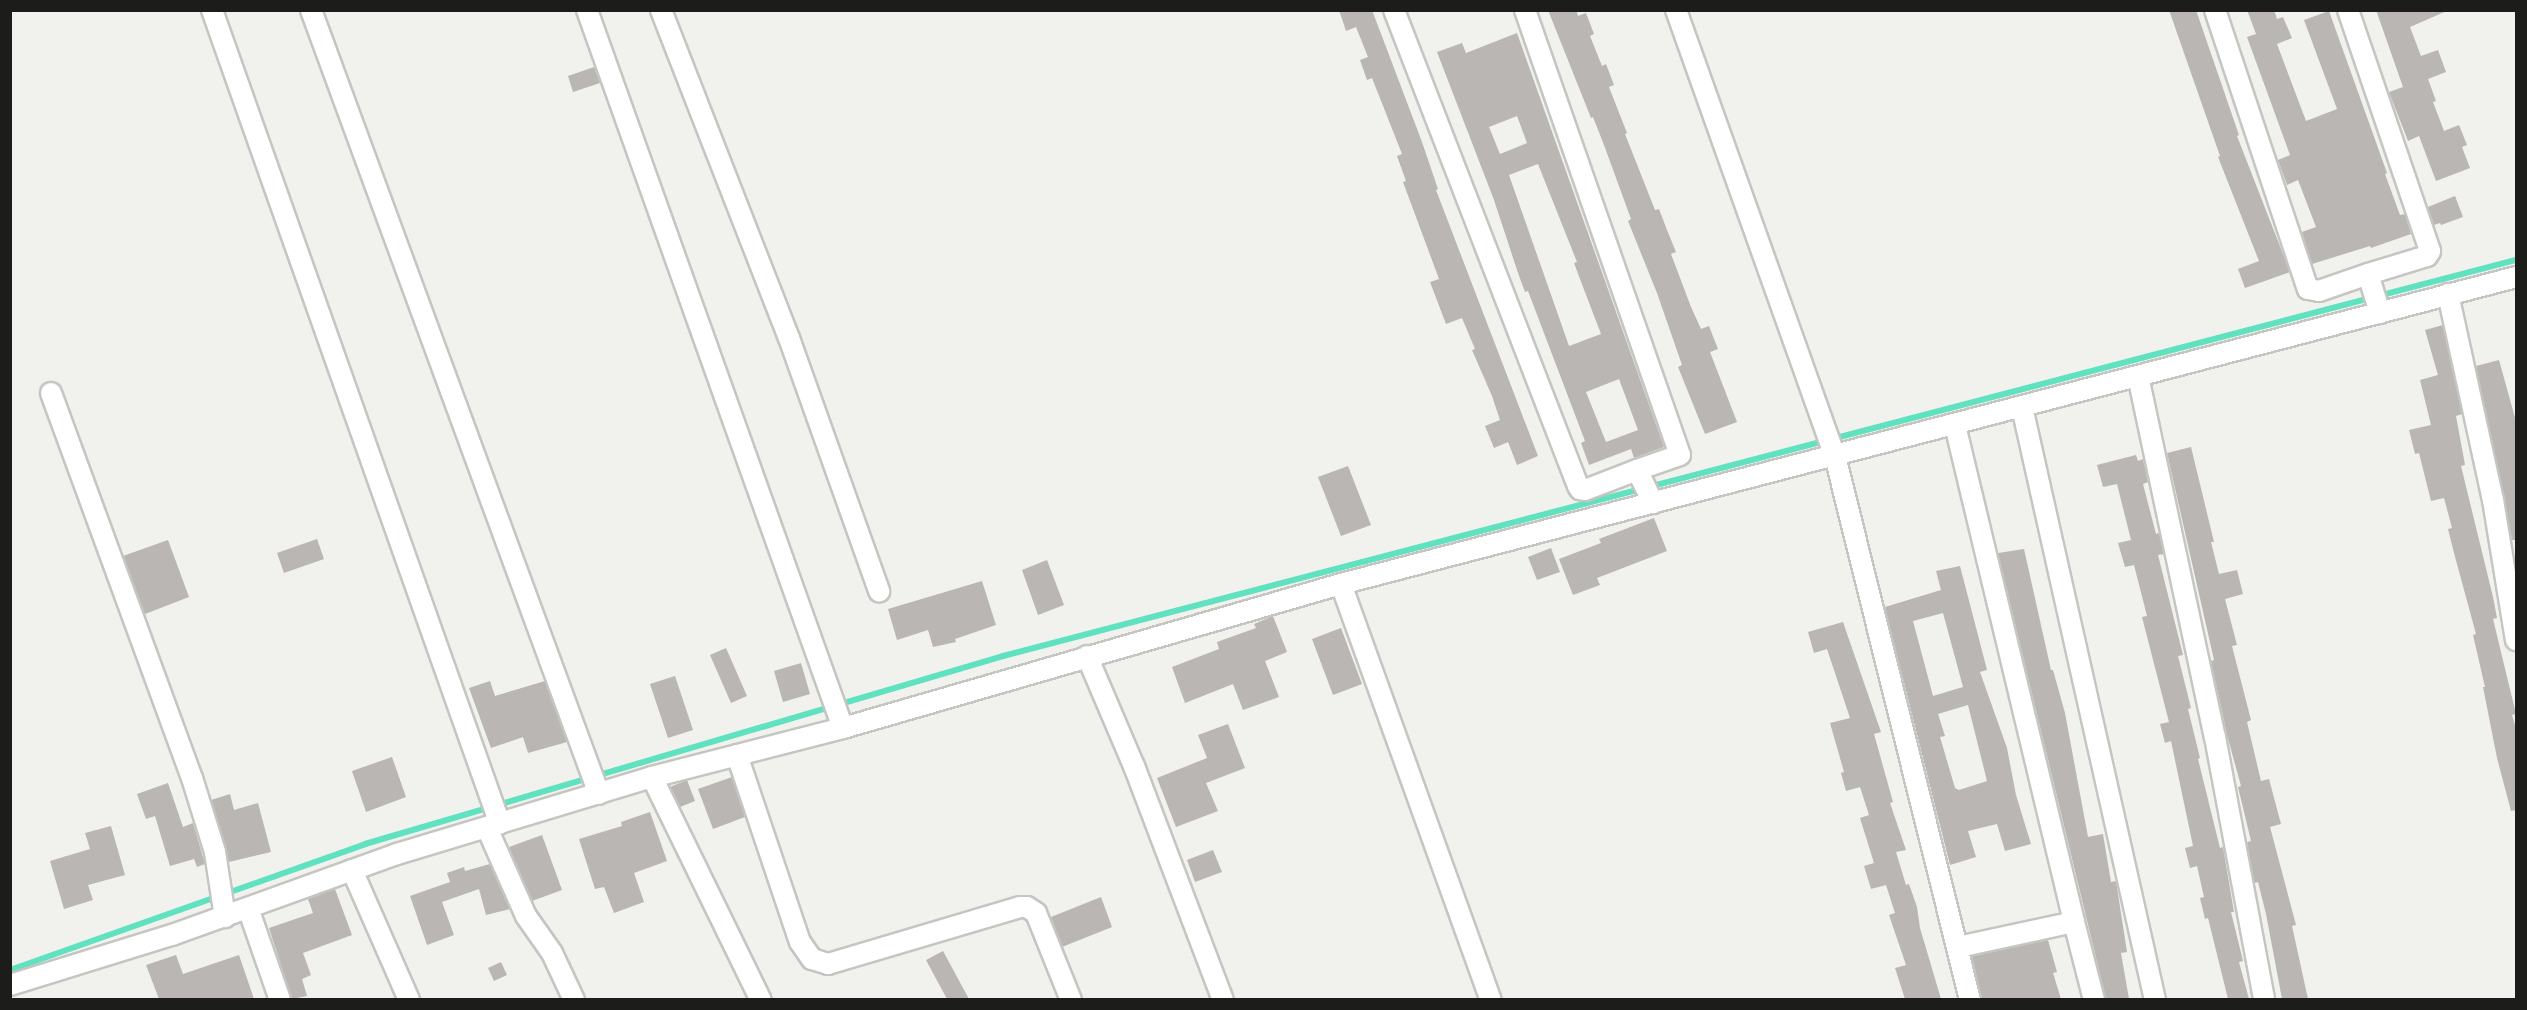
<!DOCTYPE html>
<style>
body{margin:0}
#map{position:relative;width:2527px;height:1010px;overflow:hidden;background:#f1f1ed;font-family:"DM Sans",sans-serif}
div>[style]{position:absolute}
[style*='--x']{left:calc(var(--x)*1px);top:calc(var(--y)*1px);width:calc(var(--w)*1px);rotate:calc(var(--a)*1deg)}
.stream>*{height:6px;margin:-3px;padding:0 3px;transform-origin:3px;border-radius:3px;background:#60e2c0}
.building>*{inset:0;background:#b9b6b3}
.roads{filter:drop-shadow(2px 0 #c5c5c1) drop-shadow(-2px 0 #c5c5c1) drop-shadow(0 2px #c5c5c1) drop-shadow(0 -2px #c5c5c1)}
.minor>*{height:20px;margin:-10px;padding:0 10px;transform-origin:10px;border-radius:10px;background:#fff}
span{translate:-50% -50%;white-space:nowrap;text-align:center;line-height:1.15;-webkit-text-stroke:5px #fffffe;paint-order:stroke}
.frame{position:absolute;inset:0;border:12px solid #1c1c1a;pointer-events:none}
</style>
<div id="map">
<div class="stream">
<div style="--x:10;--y:970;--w:377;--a:-19.5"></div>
<div style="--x:365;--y:844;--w:665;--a:-16.42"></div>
<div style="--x:1003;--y:656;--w:1564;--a:-14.67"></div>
</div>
<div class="building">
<div style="clip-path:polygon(1339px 10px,1372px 10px,1422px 142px,1438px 189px,1436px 190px,1538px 456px,1517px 465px,1508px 442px,1494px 448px,1485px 426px,1500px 420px,1492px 396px,1472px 350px,1475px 349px,1462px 318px,1446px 324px,1430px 282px,1439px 279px,1403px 182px,1406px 181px,1397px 156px,1402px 154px,1372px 78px,1367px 80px,1360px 60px,1368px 57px,1356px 27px,1346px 31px)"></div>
<div style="clip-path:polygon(1548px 10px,1576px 10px,1578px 16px,1586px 13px,1594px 34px,1590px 36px,1602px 66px,1606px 64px,1614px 85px,1609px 87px,1627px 133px,1625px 134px,1655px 210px,1659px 209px,1667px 230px,1676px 252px,1671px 254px,1691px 307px,1701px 329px,1709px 326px,1718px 349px,1710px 352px,1737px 422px,1705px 434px,1678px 367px,1682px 365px,1657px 293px,1628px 221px,1631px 219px,1604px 145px,1593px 117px,1591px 118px)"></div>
<div style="clip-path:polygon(2169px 10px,2196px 10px,2239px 135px,2237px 136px,2290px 272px,2245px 288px,2238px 269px,2259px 261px,2218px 157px,2220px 156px)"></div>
<div style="clip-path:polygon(2247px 10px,2274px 10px,2277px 19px,2283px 17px,2292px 38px,2277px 44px,2306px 121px,2337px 109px,2304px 20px,2329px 11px,2387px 173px,2385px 174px,2400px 215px,2405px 214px,2411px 234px,2371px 248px,2370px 246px,2312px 264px,2302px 232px,2316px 227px,2298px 180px,2287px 185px,2278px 160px,2290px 155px,2247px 37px,2256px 34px)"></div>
<div style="clip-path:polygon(2376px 10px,2449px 10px,2410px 27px,2421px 56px,2438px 50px,2446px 72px,2428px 79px,2436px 101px,2433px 102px,2444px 131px,2459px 125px,2467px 145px,2462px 147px,2470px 168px,2436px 181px,2419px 136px,2408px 141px,2389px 92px,2403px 87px)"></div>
<div style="clip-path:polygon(evenodd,1517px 33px,1664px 447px,1634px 458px,1631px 449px,1589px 465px,1581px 443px,1585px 441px,1528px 291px,1525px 292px,1518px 273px,1494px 200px,1437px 52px,1462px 43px,1466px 53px,1517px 33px,1517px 116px,1527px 143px,1500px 154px,1489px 127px,1517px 116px,1517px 33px,1538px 164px,1577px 262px,1574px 263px,1583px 287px,1601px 334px,1569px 346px,1509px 175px,1538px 164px,1517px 33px,1619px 379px,1638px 430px,1606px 442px,1586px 392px,1619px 379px)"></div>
<div style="clip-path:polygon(594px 67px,600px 83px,573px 92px,568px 76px)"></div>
<div style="clip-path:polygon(2455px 196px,2463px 217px,2441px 225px,2440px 223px,2434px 225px,2428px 207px)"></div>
<div style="clip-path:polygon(2443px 325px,2462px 414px,2456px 416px,2465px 465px,2461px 466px,2493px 597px,2497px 618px,2493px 619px,2516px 714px,2512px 715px,2517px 732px,2517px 810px,2511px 811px,2497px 758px,2483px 687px,2485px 687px,2473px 635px,2476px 634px,2454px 553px,2448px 529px,2452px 528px,2444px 498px,2431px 501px,2419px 453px,2415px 454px,2409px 430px,2431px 425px,2420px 380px,2438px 375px,2425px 330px)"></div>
<div style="clip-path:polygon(2499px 360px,2517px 425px,2517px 540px,2512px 540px,2476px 366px)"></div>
<div style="clip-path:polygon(2191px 447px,2214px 542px,2211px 542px,2219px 574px,2237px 570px,2243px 594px,2225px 599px,2237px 645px,2232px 646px,2251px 720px,2247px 722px,2261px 781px,2269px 779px,2281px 824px,2270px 827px,2296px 925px,2292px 926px,2308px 999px,2282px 999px,2266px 914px,2258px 882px,2254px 883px,2247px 842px,2251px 841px,2238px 787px,2241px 786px,2227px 735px,2211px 661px,2214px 660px,2167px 453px)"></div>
<div style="clip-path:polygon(2136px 455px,2138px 461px,2143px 459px,2148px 482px,2143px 484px,2156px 534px,2159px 533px,2164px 554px,2158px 555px,2183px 655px,2178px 656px,2191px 708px,2188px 709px,2200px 758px,2198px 759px,2220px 848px,2223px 847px,2234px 912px,2231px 912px,2243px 961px,2239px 962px,2249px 999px,2228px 999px,2208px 918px,2205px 919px,2200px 898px,2204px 897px,2197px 866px,2190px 868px,2185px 848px,2193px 846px,2171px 741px,2165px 743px,2160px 724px,2169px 722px,2142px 617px,2147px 616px,2134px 565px,2125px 567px,2118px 543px,2131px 540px,2117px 484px,2103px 487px,2097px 465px)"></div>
<div style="clip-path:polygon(1348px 466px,1371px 525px,1341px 536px,1318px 477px)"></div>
<div style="clip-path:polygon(1654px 518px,1667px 551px,1597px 578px,1600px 585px,1573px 595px,1559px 559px,1601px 543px,1599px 539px)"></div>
<div style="clip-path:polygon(317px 539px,324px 559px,284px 573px,277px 553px)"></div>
<div style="clip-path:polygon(168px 540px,189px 597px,145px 614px,123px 556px)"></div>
<div style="clip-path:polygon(1551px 548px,1560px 572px,1537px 580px,1528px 557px)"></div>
<div style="clip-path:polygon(2024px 549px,2051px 670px,2053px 670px,2065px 713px,2088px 837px,2103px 834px,2111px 882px,2116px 881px,2127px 952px,2121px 953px,2129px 999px,2106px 999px,1998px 553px)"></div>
<div style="clip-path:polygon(1047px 560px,1064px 605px,1038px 615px,1022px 570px)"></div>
<div style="clip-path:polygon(evenodd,1960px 566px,1987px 670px,1980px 672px,2007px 748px,2016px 795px,2031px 844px,2005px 851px,1997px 824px,1968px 831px,1976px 857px,1950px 865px,1885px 607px,1941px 590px,1936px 571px,1960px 566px,1943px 613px,1963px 687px,1933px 696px,1913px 621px,1943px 613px,1960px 566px,1968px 705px,1987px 781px,1959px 790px,1955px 788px,1940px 737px,1945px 736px,1938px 714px,1968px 705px)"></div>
<div style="clip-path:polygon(982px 581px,996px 625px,955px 639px,956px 642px,933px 647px,928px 630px,897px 640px,888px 609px)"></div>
<div style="clip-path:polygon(1273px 616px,1287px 652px,1265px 661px,1279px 697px,1243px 710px,1233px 684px,1185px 703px,1172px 667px,1219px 649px,1217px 642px,1256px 628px,1254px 624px)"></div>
<div style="clip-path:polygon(1843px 622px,1881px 732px,1874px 734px,1893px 802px,1890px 803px,1906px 850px,1896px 852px,1906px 885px,1909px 884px,1917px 907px,1920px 928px,1941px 999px,1905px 999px,1895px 968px,1906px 965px,1889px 915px,1895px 913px,1886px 885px,1871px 889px,1864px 866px,1874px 863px,1860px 818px,1869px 815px,1860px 787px,1846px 791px,1841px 773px,1844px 772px,1830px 723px,1850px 718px,1827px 649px,1814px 653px,1808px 632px)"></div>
<div style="clip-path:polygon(1341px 628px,1362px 684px,1333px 695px,1312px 639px)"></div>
<div style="clip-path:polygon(726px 648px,747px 696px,731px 703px,710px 655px)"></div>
<div style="clip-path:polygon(801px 663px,810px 694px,783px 702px,774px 671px)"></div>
<div style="clip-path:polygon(675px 676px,693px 730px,668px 738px,650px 684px)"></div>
<div style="clip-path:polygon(490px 681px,495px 696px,545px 681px,567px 742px,528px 753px,523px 737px,491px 748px,469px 688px)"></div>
<div style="clip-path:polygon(1228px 724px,1245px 768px,1206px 783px,1218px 811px,1176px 827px,1157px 778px,1207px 758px,1198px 735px)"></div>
<div style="clip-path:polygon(392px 757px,406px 797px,366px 812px,352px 771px)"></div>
<div style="clip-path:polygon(732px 777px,745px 817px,713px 829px,698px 789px)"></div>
<div style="clip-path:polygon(687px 780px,695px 801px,680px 807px,670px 787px)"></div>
<div style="clip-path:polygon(168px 783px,183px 827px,193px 823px,205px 864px,197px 867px,194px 859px,170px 866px,155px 816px,146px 819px,137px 794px)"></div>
<div style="clip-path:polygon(230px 794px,234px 810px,258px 803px,271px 852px,229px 862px,211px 800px)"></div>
<div style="clip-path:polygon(650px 812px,667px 861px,634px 873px,644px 902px,614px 913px,604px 887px,595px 889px,579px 839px,622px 826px,621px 822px)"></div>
<div style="clip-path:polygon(111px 826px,125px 875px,88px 885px,93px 900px,64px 909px,50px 861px,90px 849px,85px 833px)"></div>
<div style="clip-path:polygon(542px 835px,562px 890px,532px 901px,509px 847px)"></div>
<div style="clip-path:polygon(1213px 850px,1222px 872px,1195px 882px,1187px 860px)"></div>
<div style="clip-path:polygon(490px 864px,510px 909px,486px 915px,479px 889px,442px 902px,454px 935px,427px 945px,410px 896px,450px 882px,447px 873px,464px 867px,465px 871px)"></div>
<div style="clip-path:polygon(335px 889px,352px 935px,303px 953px,311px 975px,302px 979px,307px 996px,292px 999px,269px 928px,313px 913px,308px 899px)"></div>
<div style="clip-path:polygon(1101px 897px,1112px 927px,1062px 947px,1051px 917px)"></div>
<div style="clip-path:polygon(2048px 940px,2057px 972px,2053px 973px,2061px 999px,1982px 999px,1972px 956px)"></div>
<div style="clip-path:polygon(943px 951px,969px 999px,947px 999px,926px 960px)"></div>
<div style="clip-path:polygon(176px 955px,183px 974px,239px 955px,254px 999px,159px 999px,146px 965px)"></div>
<div style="clip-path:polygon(501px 962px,507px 975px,494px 981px,488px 968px)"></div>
</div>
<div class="roads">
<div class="minor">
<div style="--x:212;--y:10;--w:863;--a:70.52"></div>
<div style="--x:311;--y:10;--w:835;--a:69.83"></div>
<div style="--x:587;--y:10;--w:762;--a:70.38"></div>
<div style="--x:661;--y:10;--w:352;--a:68.7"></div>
<div style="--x:789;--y:338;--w:269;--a:70.4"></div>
<div style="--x:1394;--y:10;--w:510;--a:68.87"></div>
<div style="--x:1578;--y:486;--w:4;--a:56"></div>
<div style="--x:1580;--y:489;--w:5;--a:11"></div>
<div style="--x:1585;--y:490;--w:56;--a:-21"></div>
<div style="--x:1525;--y:10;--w:471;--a:70.8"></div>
<div style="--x:1680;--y:455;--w:46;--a:160.8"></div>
<div style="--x:1637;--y:470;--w:37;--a:64"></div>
<div style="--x:1676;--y:10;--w:473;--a:70.4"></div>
<div style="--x:1835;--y:456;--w:561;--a:76.06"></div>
<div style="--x:2215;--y:10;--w:294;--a:71.6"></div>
<div style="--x:2308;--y:289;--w:11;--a:10"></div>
<div style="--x:2319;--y:291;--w:52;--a:-19.1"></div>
<div style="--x:2348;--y:10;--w:255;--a:71.2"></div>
<div style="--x:2430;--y:251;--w:6;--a:121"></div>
<div style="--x:2427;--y:256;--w:62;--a:163"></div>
<div style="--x:2368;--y:274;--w:41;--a:72.9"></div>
<div style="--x:2448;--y:294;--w:211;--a:77.7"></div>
<div style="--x:2493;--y:500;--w:142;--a:80.7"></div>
<div style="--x:2138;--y:376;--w:369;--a:78"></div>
<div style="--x:2215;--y:737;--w:268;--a:79.4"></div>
<div style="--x:51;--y:393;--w:410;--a:69.9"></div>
<div style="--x:192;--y:778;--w:77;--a:72.7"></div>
<div style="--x:215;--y:852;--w:66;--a:81.3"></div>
<div style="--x:2022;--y:407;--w:608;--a:77.36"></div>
<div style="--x:1955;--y:425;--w:511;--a:76.53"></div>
<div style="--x:2074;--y:922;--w:119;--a:167.8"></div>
<div style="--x:1341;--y:584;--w:442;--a:70.2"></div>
<div style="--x:1087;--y:656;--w:120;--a:66.9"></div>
<div style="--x:1134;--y:766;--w:250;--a:69.2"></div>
<div style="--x:737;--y:755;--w:197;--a:71.4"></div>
<div style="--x:800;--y:942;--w:21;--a:55"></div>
<div style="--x:812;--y:959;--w:17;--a:17"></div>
<div style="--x:828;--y:964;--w:200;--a:-16.5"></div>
<div style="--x:1020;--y:907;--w:7;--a:0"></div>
<div style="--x:1027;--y:907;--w:11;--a:34"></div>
<div style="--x:1036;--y:913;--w:94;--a:68.1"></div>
<div style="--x:652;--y:777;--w:248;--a:64"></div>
<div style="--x:487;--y:828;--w:96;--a:66.1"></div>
<div style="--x:526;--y:916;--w:45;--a:54.9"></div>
<div style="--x:552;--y:953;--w:52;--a:64.9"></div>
<div style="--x:352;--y:870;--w:142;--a:66.3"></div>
<div style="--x:248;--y:908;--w:97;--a:70.8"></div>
<div style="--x:2074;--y:922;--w:81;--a:75.6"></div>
<div style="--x:10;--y:985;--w:170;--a:-17.2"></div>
<div style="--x:172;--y:935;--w:239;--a:-19.8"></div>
<div style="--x:397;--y:854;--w:266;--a:-16.8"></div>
<div style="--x:652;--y:777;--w:197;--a:-14.4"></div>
<div style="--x:843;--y:728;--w:518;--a:-16.13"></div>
<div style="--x:1341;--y:584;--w:1214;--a:-14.64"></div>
</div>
</div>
<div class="frame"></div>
</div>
